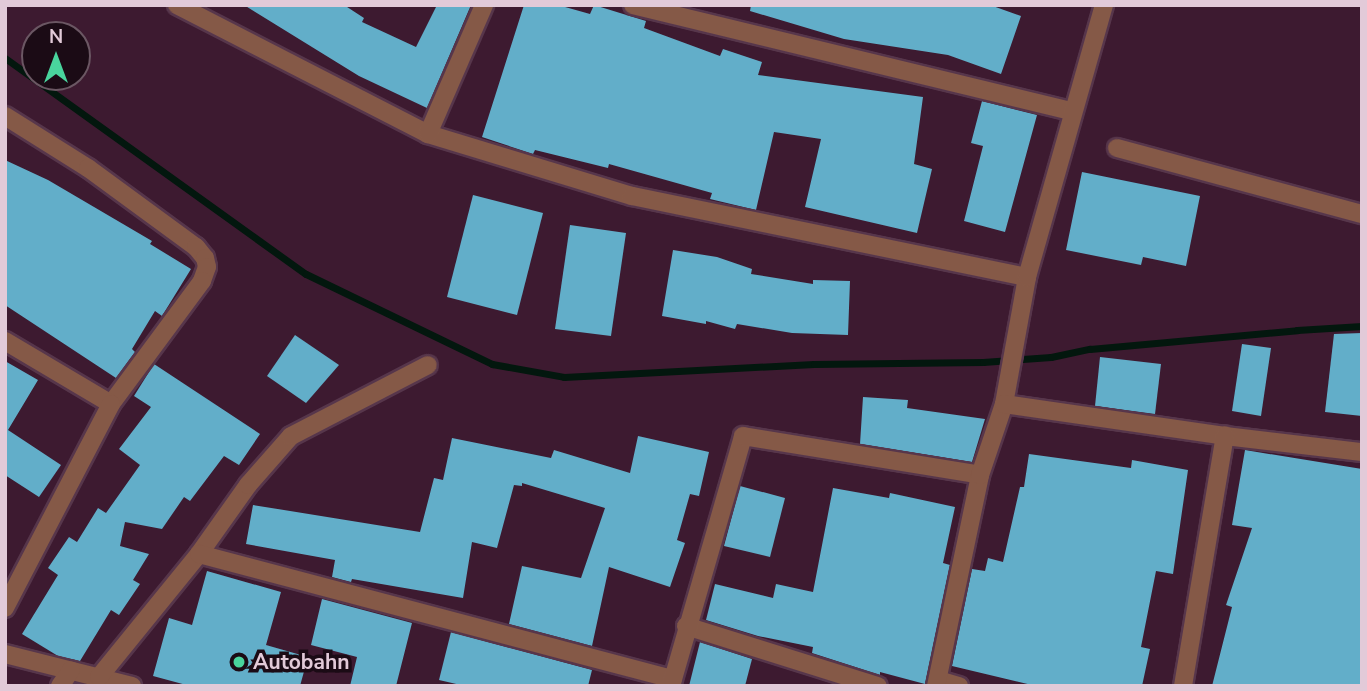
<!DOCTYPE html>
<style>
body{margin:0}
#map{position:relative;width:1367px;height:691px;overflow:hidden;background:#3d1a30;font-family:"Nunito Sans",sans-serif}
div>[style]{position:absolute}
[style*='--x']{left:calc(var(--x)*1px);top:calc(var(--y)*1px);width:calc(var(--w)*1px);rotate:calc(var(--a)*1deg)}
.stream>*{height:7px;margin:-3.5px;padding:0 3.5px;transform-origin:3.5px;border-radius:3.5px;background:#03170e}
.building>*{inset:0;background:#62aec9}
.roads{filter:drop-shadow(2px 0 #57364b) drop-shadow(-2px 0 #57364b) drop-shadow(0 2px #57364b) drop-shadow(0 -2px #57364b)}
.minor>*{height:18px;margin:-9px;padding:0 9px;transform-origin:9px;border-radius:9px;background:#855947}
.dots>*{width:19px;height:19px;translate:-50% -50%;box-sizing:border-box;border:4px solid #1b0b15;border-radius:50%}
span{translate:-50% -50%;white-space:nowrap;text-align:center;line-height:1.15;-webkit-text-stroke:7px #1b0b15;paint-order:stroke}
.poi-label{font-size:21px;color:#e2cad8;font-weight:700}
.left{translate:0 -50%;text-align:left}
.frame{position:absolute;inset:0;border:7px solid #e2cad8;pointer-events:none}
.north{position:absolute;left:21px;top:21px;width:70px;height:70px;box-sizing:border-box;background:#1b0b15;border:2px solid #6b5763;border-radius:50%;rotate:0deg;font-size:19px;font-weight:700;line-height:28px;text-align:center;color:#e2cad8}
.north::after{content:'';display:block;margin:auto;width:24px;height:32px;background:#49d49d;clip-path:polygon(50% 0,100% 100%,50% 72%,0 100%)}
</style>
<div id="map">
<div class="stream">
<div style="--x:5;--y:58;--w:370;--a:35.7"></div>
<div style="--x:306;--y:274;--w:207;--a:25.8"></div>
<div style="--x:492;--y:364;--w:73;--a:10.2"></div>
<div style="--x:564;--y:377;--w:250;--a:-3"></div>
<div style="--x:814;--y:364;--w:169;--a:-0.7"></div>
<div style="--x:983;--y:362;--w:68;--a:-4.2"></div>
<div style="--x:1051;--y:357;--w:40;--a:-12"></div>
<div style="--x:1090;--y:349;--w:208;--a:-5.2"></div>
<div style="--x:1297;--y:330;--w:65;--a:-3.5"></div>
</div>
<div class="building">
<div style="clip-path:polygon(244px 5px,344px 5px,364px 18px,362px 22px,416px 47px,437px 5px,471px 5px,427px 108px,359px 76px)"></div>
<div style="clip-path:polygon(524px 5px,558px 5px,590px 14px,594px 5px,646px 21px,644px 28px,720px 56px,723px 49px,762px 62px,758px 75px,923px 97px,914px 164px,932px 169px,917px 233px,805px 207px,821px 139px,774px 132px,756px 210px,710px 199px,712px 193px,609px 164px,608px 168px,535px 150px,533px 154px,482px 137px)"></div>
<div style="clip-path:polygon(751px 5px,990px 5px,1021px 16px,1001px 74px,948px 55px,844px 39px,750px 11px)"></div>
<div style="clip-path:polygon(982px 101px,1037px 115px,1005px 232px,964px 221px,983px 146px,971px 143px)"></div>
<div style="clip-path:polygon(5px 160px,48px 180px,152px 241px,150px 244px,191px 269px,162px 316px,155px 311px,132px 349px,135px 352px,116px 378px,5px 305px)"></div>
<div style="clip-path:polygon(1082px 172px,1200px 196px,1186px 266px,1143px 257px,1141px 265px,1066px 250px)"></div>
<div style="clip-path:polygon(473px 195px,543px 213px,517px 315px,447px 297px)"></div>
<div style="clip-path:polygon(570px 225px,626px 233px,611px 336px,555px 329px)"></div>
<div style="clip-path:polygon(673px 250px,717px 257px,752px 269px,751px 274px,813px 284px,813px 280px,850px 281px,848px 335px,792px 333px,737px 324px,735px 329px,706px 321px,706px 324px,662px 316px)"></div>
<div style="clip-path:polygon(1362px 333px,1362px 416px,1325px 412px,1334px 334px)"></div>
<div style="clip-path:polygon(295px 335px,339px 365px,306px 403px,267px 376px)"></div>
<div style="clip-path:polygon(1242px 344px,1271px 348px,1261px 416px,1232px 411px)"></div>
<div style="clip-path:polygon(1100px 357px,1161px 364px,1155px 414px,1095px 406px)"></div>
<div style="clip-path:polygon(5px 361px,38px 380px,8px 430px,61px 465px,39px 497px,5px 475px)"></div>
<div style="clip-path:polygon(154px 364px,260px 434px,239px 465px,224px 456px,190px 501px,184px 497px,162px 529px,125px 522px,120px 546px,149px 554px,133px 580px,140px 584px,119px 615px,111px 610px,80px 661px,58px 656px,22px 634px,58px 575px,48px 568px,69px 537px,77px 542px,98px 508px,106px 513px,140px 465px,119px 449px,151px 407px,134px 396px)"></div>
<div style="clip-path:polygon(863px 397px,908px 400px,907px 408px,985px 419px,972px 462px,860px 444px)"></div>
<div style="clip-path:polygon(638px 436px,709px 452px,699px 496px,690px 494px,677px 540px,685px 543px,670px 587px,609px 567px,592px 646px,509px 624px,522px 566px,581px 578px,605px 508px,522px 483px,522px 486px,514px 485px,497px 548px,472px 542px,463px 598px,352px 579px,351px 582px,332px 577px,335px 560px,246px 544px,253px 505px,420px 532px,434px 478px,443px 480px,452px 438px,551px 458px,554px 450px,630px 473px)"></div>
<div style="clip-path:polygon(1245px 450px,1362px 469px,1362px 686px,1212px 686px,1232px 607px,1226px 605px,1252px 528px,1232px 525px)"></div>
<div style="clip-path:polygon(1029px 454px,1131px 468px,1132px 460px,1188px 470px,1173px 574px,1156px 571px,1141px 647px,1150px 649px,1142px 686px,1036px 686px,952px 666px,972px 569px,985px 571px,988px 558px,1003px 562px,1020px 487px,1024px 487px)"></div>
<div style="clip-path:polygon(740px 486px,785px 498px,770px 557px,724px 546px)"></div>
<div style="clip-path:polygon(833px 488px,889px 498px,890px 493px,955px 507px,943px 563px,950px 565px,925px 684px,880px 672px,880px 675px,812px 653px,813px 647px,758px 636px,706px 620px,715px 584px,773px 598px,776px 584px,813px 592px)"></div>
<div style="clip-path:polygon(207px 571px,281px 592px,266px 645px,308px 657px,300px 686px,190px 686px,153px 676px,169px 618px,192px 625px)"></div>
<div style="clip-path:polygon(322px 599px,412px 623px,396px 686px,350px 686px,357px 657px,311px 645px)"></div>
<div style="clip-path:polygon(451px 632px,592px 670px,588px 686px,465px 686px,439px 680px)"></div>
<div style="clip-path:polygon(700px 642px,752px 659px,745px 686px,689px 686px)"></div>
</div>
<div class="roads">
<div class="minor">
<div style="--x:177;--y:5;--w:282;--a:27.2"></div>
<div style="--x:428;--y:134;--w:213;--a:16.9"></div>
<div style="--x:632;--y:196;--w:403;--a:11.6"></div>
<div style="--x:633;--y:5;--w:452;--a:13.6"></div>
<div style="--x:5;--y:116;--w:98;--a:32.1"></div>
<div style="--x:88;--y:168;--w:134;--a:36.2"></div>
<div style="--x:196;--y:247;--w:14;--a:51"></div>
<div style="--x:205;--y:258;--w:9;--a:77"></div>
<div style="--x:207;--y:267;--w:15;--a:110"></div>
<div style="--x:202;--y:281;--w:153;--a:126.5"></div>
<div style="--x:428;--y:134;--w:141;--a:-66.5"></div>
<div style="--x:1117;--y:148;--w:254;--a:15.1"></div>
<div style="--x:5;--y:341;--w:123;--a:30.7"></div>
<div style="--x:111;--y:404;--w:230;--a:117.5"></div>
<div style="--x:1004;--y:404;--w:129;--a:-79.7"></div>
<div style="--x:1027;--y:277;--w:283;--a:-74.2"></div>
<div style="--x:199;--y:554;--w:85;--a:-54.6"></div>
<div style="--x:248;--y:485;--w:65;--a:-48.7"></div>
<div style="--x:291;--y:436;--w:154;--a:-27.4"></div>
<div style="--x:686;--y:626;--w:201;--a:17.4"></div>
<div style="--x:5;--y:654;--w:131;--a:14.1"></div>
<div style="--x:99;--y:677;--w:159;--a:-50.9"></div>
<div style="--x:199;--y:554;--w:490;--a:14.8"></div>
<div style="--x:938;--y:680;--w:22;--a:16"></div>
<div style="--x:60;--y:686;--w:19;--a:-55"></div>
<div style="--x:671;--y:686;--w:260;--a:-73.9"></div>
<div style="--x:743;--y:436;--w:240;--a:9.3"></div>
<div style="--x:936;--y:686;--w:216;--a:-78.2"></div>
<div style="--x:980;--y:475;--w:75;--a:-71.3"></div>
<div style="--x:1004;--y:404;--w:223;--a:8.2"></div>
<div style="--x:1225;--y:436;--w:138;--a:6.7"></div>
<div style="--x:1183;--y:686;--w:254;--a:-80.5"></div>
</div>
</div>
<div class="dots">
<div style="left:239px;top:662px;background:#49d49d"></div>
</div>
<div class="poi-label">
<span class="left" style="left:253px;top:662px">Autobahn</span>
</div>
<div class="frame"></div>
<div class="north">N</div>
</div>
